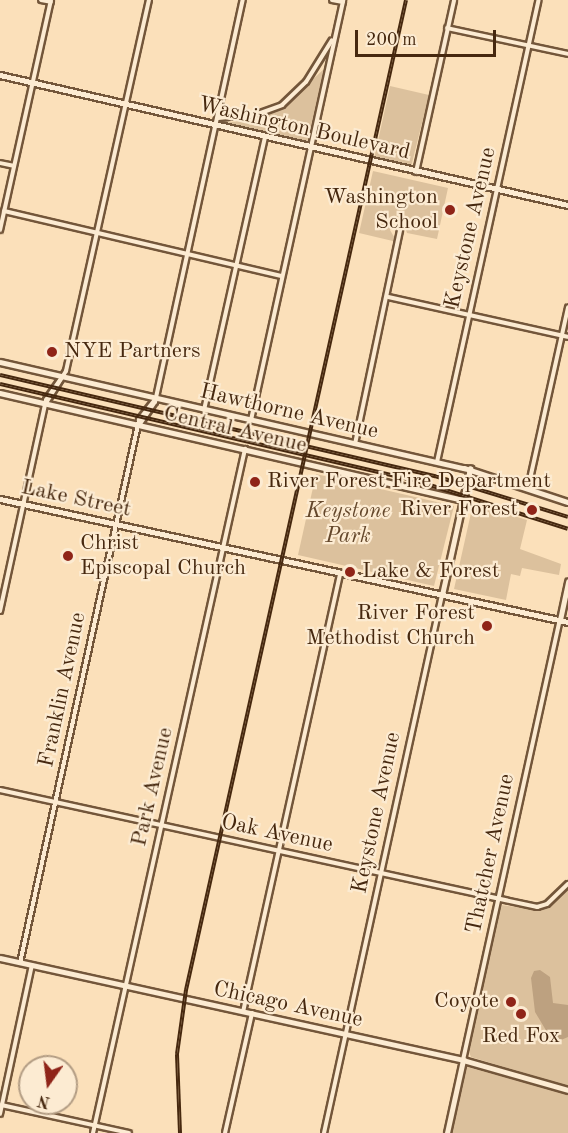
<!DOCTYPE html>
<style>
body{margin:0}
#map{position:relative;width:568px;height:1133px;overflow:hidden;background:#fbe0ba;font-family:"Old Standard TT",serif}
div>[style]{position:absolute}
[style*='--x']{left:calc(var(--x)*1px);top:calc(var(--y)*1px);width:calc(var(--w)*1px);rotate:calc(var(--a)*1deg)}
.green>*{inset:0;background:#dcc19d}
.water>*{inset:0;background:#bda180}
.roads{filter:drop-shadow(2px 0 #73563a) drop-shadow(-2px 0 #73563a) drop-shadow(0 2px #73563a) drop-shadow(0 -2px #73563a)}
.minor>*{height:4px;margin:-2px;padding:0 2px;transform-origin:2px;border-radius:2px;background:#fcebd2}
.tertiary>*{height:4.5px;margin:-2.25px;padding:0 2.25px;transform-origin:2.25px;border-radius:2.25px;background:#fcebd2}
.secondary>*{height:5px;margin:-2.5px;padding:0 2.5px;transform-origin:2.5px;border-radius:2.5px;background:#fcebd2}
.rail>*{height:4px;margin-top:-2px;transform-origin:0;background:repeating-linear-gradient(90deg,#fcebd2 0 4.5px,#46280f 0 9px);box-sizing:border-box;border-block:2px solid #46280f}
.dots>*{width:16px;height:16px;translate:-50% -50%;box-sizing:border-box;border:3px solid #fcebd2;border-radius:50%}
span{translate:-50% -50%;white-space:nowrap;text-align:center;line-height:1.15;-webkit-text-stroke:4.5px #fcebd2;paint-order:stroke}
.street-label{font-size:22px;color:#46280f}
.poi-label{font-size:22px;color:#46280f}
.right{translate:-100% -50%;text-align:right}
.left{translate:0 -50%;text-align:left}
.park-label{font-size:22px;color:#64472b;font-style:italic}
.north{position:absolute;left:18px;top:1055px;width:60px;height:60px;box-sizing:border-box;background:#fcebd2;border:2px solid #b39d84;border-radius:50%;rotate:194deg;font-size:16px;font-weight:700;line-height:24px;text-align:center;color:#46280f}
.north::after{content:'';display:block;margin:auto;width:21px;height:27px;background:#8f2418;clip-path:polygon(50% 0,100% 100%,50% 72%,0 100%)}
.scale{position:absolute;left:355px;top:30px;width:141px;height:27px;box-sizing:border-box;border:3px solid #46280f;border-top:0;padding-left:8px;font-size:18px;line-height:21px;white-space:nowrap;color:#46280f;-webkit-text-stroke:4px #fcebd2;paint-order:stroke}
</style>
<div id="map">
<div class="green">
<div style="clip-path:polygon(324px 69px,307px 143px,226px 123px,256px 118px,285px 105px)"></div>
<div style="clip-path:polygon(390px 86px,429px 95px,411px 167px,374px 159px)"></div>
<div style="clip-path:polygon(373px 171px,448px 188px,437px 239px,407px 233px,404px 224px,395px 221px,390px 230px,397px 242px,359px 233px)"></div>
<div style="clip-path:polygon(316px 474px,454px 506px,434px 586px,298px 555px)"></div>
<div style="clip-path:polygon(473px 504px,527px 520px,520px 549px,561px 564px,559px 575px,522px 568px,520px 576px,511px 574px,506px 600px,454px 589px)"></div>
<div style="clip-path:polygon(568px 888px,568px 1086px,471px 1057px,469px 1052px,501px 905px,540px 910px)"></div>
<div style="clip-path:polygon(467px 1067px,568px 1094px,568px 1133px,452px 1133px)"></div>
</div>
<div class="water">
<div style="clip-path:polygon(540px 970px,550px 977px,553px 1003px,568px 1005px,568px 1037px,561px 1040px,550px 1037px,535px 1012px,531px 978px,534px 971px)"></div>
</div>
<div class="roads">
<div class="minor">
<div style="--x:41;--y:0;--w:10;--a:11"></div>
<div style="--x:332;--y:0;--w:11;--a:10"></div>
<div style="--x:447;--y:28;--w:124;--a:12.1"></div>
<div style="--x:218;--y:118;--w:37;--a:-5"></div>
<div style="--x:255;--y:115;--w:29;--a:-20"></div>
<div style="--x:282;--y:105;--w:33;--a:-44"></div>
<div style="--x:306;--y:82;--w:49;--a:-58.2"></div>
<div style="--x:0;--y:163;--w:14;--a:12"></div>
<div style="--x:416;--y:172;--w:176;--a:-77.5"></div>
<div style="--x:4;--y:211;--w:285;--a:13.2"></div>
<div style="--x:0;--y:230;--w:236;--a:-77.5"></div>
<div style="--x:388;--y:297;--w:184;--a:12.5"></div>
<div style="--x:46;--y:403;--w:38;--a:-58"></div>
<div style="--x:66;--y:371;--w:380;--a:-77.4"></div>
<div style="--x:204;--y:410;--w:280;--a:-77.4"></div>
<div style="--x:251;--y:420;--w:430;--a:-77.6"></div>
<div style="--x:140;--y:424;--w:27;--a:-56"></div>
<div style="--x:155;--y:402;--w:412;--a:-77.7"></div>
<div style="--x:355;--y:444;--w:219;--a:-78.1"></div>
<div style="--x:437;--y:462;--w:473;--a:-77.6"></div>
<div style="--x:528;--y:488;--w:185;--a:-77.5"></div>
<div style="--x:0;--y:611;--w:216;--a:-77.7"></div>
<div style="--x:46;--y:400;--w:28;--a:-55"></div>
<div style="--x:0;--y:790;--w:550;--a:12.29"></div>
<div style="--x:537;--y:907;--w:10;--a:-17"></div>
<div style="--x:547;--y:904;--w:29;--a:-44"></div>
<div style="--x:20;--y:963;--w:556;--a:-77.64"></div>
<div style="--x:139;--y:420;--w:28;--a:-52"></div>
<div style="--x:243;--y:1012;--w:450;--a:-77.5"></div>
<div style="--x:463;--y:1060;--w:451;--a:-77.6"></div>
<div style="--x:1;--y:1105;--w:131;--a:12.3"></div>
<div style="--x:0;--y:1114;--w:152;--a:-77.9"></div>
<div style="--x:93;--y:1133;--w:701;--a:-77.47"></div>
<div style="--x:225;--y:1133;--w:123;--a:-77.3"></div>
<div style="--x:324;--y:1133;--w:551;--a:-77.63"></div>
</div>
<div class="tertiary">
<div style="--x:0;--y:75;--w:583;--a:12.89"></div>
<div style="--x:0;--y:362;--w:476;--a:12.9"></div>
<div style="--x:464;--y:468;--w:109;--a:18.1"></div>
<div style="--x:0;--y:393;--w:475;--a:13"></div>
<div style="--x:463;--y:500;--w:32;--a:-77"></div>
<div style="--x:442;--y:595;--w:129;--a:-77.5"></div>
<div style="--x:560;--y:620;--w:39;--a:-78"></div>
<div style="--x:447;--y:1133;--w:75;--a:-77.6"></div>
</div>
<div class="secondary">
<div style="--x:0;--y:499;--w:581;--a:12.22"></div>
<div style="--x:0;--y:958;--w:474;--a:12.4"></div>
<div style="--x:463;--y:1060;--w:109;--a:15.9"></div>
</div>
</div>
<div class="rail">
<div style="--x:0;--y:375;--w:447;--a:13.1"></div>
<div style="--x:435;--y:476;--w:139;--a:17.1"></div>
<div style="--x:0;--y:384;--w:428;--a:13.1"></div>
<div style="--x:417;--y:481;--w:158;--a:17.6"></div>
<div style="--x:180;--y:1133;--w:79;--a:-92.2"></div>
<div style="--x:177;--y:1054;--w:65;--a:-82"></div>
<div style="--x:186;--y:990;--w:1014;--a:-77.47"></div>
</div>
<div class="dots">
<div style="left:450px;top:210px;background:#8f2418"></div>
<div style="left:52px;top:352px;background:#8f2418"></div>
<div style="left:255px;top:482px;background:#8f2418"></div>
<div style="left:532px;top:510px;background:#8f2418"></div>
<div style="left:68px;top:556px;background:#8f2418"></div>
<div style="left:350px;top:572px;background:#8f2418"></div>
<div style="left:487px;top:626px;background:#8f2418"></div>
<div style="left:511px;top:1002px;background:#8f2418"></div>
<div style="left:521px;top:1014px;background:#8f2418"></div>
</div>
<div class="street-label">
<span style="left:304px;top:129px;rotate:13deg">Washington Boulevard</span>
<span style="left:471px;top:228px;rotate:-77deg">Keystone Avenue</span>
<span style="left:289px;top:412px;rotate:13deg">Hawthorne Avenue</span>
<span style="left:235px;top:430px;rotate:13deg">Central Avenue</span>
<span style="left:76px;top:499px;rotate:12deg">Lake Street</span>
<span style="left:63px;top:690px;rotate:-78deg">Franklin Avenue</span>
<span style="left:153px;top:787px;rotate:-77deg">Park Avenue</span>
<span style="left:377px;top:813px;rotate:-78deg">Keystone Avenue</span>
<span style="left:277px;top:834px;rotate:12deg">Oak Avenue</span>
<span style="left:491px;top:854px;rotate:-78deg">Thatcher Avenue</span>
<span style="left:288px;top:1005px;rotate:12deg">Chicago Avenue</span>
</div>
<div class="poi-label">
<span class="right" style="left:438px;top:210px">Washington<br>School</span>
<span class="left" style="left:64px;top:352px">NYE Partners</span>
<span class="left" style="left:267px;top:482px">River Forest Fire Department</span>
<span class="right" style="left:518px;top:510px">River Forest</span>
<span class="left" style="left:80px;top:556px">Christ<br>Episcopal Church</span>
<span class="left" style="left:362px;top:572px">Lake &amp; Forest</span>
<span class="right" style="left:475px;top:626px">River Forest<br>Methodist Church</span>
<span class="right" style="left:499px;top:1002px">Coyote</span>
<span style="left:521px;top:1037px">Red Fox</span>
</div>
<div class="park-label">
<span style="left:348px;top:524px">Keystone<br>Park</span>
</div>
<div class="north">N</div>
<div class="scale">200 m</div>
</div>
